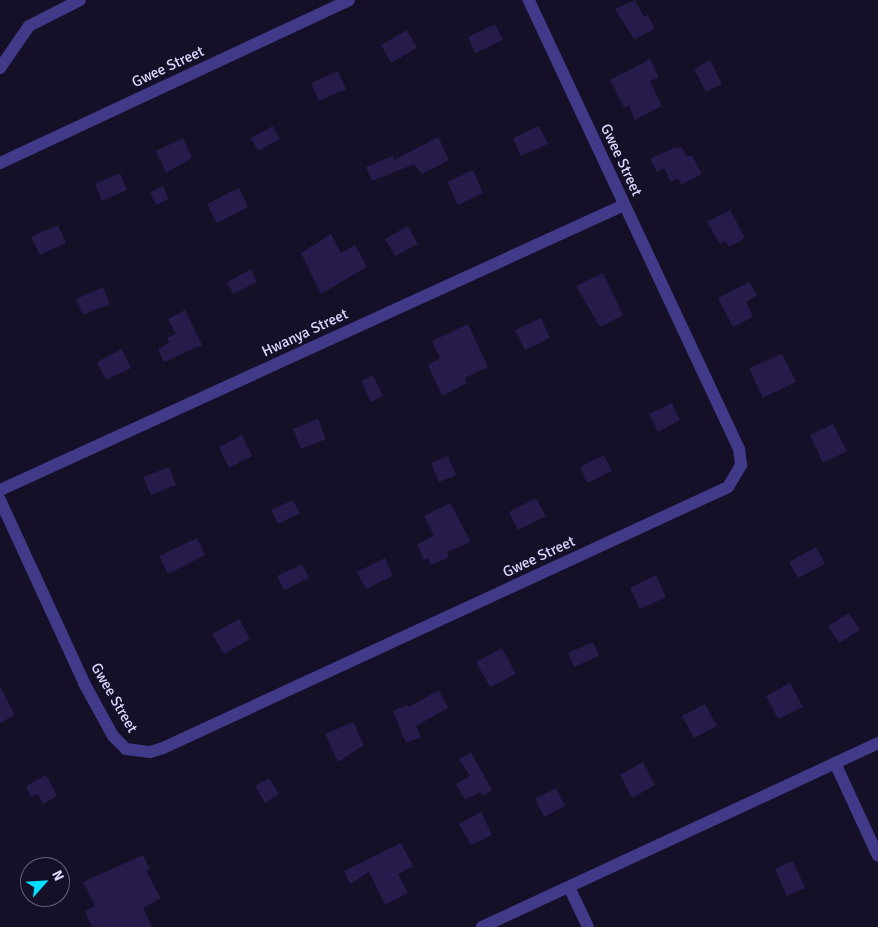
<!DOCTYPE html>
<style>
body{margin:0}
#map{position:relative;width:878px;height:927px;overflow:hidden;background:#151028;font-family:Signika,sans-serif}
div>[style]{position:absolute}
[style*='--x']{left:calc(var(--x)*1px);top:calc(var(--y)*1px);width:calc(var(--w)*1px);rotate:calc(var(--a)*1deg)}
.building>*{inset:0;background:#261b4a}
.minor>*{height:12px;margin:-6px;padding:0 6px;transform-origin:6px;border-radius:6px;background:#403a88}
span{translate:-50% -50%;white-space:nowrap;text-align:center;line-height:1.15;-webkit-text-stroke:4px #151028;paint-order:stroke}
.street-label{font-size:15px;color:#ddd7ff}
.north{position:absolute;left:20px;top:857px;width:50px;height:50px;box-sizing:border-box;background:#151028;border:1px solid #65607e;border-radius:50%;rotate:64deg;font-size:14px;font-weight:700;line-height:20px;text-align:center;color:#ddd7ff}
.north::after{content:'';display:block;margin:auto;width:18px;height:22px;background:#03ddff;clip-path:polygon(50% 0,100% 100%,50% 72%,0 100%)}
</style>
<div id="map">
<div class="building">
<div style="clip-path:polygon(635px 0,644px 17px,648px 15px,655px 29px,634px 39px,615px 9px)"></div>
<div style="clip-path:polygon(495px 24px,503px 40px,475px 53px,468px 37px)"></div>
<div style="clip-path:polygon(407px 30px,417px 48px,391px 63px,381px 45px)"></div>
<div style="clip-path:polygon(650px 59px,659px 77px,650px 81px,662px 106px,635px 120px,629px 106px,624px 108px,610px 80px)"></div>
<div style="clip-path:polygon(710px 60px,722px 84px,706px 92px,694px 69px)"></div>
<div style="clip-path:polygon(338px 71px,346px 89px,319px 101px,311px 83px)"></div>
<div style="clip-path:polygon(273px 126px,280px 139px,258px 151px,251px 138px)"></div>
<div style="clip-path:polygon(539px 126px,548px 144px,521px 156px,513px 138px)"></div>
<div style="clip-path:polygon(438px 137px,449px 160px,422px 174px,414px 164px,372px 181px,366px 167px,393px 156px,394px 160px)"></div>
<div style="clip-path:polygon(183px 138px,192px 158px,166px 173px,156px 151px)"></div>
<div style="clip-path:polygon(675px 147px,676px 149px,682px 147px,687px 157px,692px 155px,702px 174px,681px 185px,678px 178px,671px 182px,664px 168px,657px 172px,650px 159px)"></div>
<div style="clip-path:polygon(473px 170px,483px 193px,458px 205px,447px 182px)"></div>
<div style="clip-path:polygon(120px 173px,127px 190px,102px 201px,95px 184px)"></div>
<div style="clip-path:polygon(163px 186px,169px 199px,156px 205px,150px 192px)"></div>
<div style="clip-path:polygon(239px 188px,248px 207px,217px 223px,207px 204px)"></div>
<div style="clip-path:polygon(730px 210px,745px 238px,729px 247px,726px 241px,720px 244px,707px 222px)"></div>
<div style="clip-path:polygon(58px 225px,66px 243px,40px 255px,31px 237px)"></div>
<div style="clip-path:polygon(408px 226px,418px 244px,395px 256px,385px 239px)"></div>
<div style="clip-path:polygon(331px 234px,341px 253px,355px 245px,367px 267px,321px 294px,301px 253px)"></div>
<div style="clip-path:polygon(251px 269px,257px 282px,233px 294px,227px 282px)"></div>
<div style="clip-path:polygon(603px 273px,623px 315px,600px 327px,576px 286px)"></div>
<div style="clip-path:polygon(749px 282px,757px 295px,746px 302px,753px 317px,733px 327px,718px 298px)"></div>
<div style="clip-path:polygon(103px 287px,110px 304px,83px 315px,76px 299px)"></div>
<div style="clip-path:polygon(185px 310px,202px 345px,164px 362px,158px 349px,169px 343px,167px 338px,176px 334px,168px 319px)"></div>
<div style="clip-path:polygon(541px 318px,550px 338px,525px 350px,515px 330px)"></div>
<div style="clip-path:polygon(468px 324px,488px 367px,465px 378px,467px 383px,442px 396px,428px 365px,440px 358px,432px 341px)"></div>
<div style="clip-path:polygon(122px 349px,131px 368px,106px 380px,97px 362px)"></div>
<div style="clip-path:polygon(782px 354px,796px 382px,763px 398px,749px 368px)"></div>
<div style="clip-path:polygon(373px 375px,383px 396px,371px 402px,361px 381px)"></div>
<div style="clip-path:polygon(672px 403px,680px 420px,658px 432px,649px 414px)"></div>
<div style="clip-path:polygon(318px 419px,326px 439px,301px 449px,293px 429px)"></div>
<div style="clip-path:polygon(833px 424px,847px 451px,823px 463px,810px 435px)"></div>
<div style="clip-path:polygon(242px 435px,252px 456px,229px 468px,219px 447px)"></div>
<div style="clip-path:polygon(604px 455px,612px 471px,587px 483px,580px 467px)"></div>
<div style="clip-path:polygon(448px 456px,456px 475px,439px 482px,431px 463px)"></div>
<div style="clip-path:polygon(169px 467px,176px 485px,151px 495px,143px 477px)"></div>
<div style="clip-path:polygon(536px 498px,546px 516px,518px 530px,509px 512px)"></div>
<div style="clip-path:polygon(293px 500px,300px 513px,278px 524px,271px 510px)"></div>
<div style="clip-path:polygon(450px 503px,471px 542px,447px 552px,449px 557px,431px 565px,428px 558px,424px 560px,417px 544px,434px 536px,424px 516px)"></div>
<div style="clip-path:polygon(197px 538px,205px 555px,168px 574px,159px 556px)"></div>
<div style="clip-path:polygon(816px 547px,825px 564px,798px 578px,789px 562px)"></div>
<div style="clip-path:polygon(385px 558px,393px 576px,366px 589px,357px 572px)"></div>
<div style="clip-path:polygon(302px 564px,309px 578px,284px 590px,277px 576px)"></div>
<div style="clip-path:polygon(656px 575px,666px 597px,640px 609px,630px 588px)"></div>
<div style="clip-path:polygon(849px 613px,860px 630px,839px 643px,828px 626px)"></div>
<div style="clip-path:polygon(239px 619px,250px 639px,224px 654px,212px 634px)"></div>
<div style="clip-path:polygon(593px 642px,599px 656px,574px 667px,568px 653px)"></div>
<div style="clip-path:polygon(502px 648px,516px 674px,490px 687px,476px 662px)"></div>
<div style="clip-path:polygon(790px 683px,803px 707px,778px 719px,766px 696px)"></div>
<div style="clip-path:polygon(0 686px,15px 715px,0 723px)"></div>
<div style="clip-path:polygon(439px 690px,448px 708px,416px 726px,421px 737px,406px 743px,393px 711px,407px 705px,409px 707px)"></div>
<div style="clip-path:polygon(705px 704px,717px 726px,694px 738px,682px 716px)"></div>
<div style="clip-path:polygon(353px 722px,364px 745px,338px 762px,325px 734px)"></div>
<div style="clip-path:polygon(471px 752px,492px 790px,483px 796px,480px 792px,465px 800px,456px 784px,470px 776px,459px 759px)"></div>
<div style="clip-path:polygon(643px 762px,655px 785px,632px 798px,620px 775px)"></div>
<div style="clip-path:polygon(46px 775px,57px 796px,43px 804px,38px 794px,31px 797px,26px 786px)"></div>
<div style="clip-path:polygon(269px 778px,279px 794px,265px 803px,255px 786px)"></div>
<div style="clip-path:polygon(556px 788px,565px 806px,544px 817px,535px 799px)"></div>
<div style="clip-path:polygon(481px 812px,492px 835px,471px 845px,459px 824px)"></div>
<div style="clip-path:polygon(401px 843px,413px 866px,398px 874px,408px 893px,385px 905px,369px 872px,350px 884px,344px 871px)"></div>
<div style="clip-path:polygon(143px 855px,150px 869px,146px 871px,161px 898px,143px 908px,152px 927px,92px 927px,85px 911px,95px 906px,83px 882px)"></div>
<div style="clip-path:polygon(793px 861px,805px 888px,787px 896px,775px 869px)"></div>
</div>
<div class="minor">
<div style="--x:0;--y:68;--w:51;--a:-55.4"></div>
<div style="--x:29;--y:26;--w:57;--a:-27"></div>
<div style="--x:0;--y:163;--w:385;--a:-25"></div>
<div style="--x:0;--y:490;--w:686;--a:-24.55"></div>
<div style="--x:0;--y:500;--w:201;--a:65.3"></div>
<div style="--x:84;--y:683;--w:60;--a:61.3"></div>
<div style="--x:113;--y:736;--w:18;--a:45"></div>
<div style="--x:126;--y:749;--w:24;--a:7"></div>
<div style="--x:150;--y:752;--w:14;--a:-17"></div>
<div style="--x:163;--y:748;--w:622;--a:-24.79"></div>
<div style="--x:728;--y:487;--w:26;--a:-59"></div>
<div style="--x:741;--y:465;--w:16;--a:-97"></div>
<div style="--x:739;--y:449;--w:496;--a:-115.1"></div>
<div style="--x:835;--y:763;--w:102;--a:65.2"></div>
<div style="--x:569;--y:887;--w:44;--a:64.6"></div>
<div style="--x:482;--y:927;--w:437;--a:-24.9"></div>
</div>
<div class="street-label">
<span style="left:168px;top:67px;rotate:-25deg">Gwee Street</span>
<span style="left:621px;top:160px;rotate:65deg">Gwee Street</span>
<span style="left:305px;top:333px;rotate:-25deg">Hwanya Street</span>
<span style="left:539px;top:557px;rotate:-25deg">Gwee Street</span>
<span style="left:114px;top:698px;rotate:60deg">Gwee Street</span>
</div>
<div class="north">N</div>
</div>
